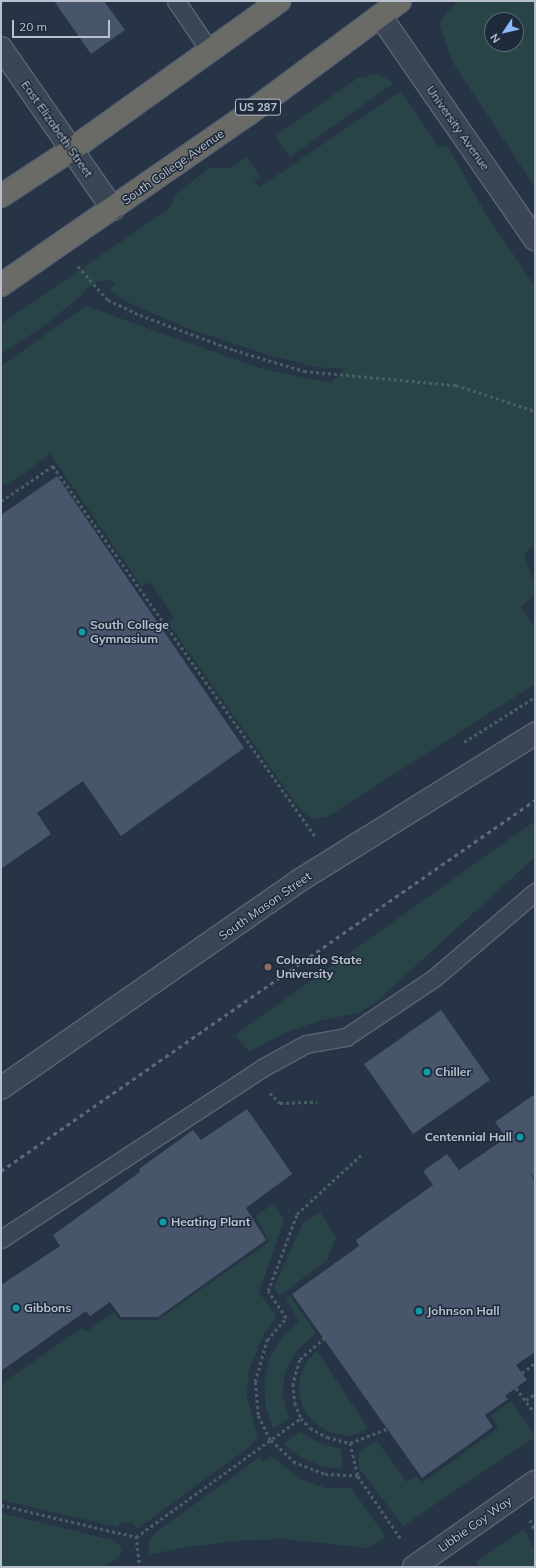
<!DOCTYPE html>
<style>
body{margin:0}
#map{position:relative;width:536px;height:1568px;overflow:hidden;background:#263446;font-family:Mulish,sans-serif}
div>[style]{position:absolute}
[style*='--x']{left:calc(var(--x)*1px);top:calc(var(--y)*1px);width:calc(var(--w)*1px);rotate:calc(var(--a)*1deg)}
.green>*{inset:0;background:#284447}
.building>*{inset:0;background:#48566b}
.path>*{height:2.5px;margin-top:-1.25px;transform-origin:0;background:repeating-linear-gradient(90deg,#476063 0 3px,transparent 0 6px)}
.roads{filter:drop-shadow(1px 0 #596473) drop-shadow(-1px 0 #596473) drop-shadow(0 1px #596473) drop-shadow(0 -1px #596473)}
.service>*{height:17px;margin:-8.5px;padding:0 8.5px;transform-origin:8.5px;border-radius:8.5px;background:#3b4655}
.minor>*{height:22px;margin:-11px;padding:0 11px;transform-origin:11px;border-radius:11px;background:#3b4655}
.trunk>*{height:22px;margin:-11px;padding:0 11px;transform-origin:11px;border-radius:11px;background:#6a6a66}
.rail>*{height:3px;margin-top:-1.5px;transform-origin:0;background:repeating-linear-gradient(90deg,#5c6a7d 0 4px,transparent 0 8px)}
.dots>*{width:11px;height:11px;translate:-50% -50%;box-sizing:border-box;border:2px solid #1f2b3b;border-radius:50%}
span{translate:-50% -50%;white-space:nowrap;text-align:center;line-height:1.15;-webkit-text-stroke:3px #1f2b3b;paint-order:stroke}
.shield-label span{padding:1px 3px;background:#1f2b3b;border:1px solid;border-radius:3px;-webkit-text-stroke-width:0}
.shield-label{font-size:11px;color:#b9c1cf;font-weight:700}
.street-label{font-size:12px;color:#b9c1cf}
.poi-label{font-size:12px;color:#b9c1cf;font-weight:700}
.left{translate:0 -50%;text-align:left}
.right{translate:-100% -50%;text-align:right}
.frame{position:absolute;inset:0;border:2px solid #b9c1cf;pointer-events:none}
.north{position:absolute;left:484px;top:12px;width:40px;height:40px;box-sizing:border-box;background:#1f2b3b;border:1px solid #5d6776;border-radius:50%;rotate:235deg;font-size:11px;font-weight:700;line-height:16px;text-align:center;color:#b9c1cf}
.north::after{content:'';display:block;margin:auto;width:14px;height:18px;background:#8db9ff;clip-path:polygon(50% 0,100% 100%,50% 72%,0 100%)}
.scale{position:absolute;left:12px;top:20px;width:98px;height:18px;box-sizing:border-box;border:2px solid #b9c1cf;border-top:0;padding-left:5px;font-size:12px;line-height:14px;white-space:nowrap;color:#b9c1cf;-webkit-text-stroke:3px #1f2b3b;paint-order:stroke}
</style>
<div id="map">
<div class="green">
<div style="clip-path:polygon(evenodd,457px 1px,535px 1px,535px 187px,453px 63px,440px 26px,442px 18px,457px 1px,492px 20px,516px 20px,516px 44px,492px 44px,492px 20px)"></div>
<div style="clip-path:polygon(378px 74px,394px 83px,290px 157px,275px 136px,358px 78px)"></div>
<div style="clip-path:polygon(401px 91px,437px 145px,448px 147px,487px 216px,535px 286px,535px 545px,524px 553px,534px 583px,533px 597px,521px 607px,535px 627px,535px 684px,327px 817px,316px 819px,306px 815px,297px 805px,168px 623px,174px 617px,150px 582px,142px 587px,50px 454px,6px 486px,1px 482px,1px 366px,86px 306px,259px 368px,331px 383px,344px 369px,316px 367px,268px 355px,189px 329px,127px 302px,109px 289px,116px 285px,107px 279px,101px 282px,99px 280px,81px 293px,82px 295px,44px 326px,1px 354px,1px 324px,170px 208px,175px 195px,209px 168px,231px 168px,247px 157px,260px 177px,254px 181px,260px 187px)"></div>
<div style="clip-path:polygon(535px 821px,535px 857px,375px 1003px,359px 1013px,322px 1020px,286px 1032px,249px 1052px,235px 1035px)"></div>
<div style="clip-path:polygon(274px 1203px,284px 1220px,259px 1292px,277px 1317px,265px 1332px,248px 1372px,247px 1398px,258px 1438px,251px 1443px,252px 1445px,137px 1529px,131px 1522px,122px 1522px,117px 1527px,1px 1500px,1px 1384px,82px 1328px,86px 1332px,114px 1312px,120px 1320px,157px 1320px,269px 1242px,256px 1216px)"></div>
<div style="clip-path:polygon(320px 1212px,336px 1237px,327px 1260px,280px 1296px,274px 1287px,303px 1223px)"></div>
<div style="clip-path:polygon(289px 1295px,316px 1333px,297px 1350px,285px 1372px,282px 1394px,289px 1418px,273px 1429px,266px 1407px,264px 1382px,270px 1357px,283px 1336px,299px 1321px,286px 1299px)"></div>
<div style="clip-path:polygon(317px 1351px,368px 1428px,359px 1434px,348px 1436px,328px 1432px,313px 1422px,303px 1408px,299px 1393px,300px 1376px,307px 1361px)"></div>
<div style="clip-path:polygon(511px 1401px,534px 1434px,532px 1439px,403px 1526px,359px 1468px,359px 1453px,376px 1440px,407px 1482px,417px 1476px,422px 1483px,498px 1428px,491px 1415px)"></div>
<div style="clip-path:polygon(299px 1432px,319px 1443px,341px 1449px,343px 1469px,324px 1467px,302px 1458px,283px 1444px)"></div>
<div style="clip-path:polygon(271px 1456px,302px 1480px,326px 1488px,351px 1488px,386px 1537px,368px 1548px,284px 1539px,233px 1541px,181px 1548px,148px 1555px,149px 1540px,159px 1530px,260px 1457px,263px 1462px)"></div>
<div style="clip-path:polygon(1px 1513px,112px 1540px,120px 1546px,122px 1553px,113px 1561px,101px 1567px,1px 1567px)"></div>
<div style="clip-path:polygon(524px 1529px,535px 1552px,535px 1567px,478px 1567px,476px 1562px)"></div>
</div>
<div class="building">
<div style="clip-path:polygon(54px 1px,104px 1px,125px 30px,91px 54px)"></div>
<div style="clip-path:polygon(57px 476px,244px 748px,121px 836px,83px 781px,37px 813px,51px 834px,1px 869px,1px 515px)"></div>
<div style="clip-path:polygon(441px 1010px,490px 1080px,413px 1134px,364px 1064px)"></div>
<div style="clip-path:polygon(535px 1094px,535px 1179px,528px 1171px,535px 1181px,535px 1352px,516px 1365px,527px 1380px,505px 1396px,508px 1399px,485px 1415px,493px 1427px,422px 1478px,292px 1294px,359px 1246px,356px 1240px,433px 1185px,423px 1171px,447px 1154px,459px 1170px,506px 1138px,495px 1122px)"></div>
<div style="clip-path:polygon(247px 1109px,292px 1174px,246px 1208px,266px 1240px,158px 1317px,121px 1317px,110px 1302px,90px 1316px,86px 1311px,1px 1371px,1px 1285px,60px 1246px,53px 1235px,140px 1172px,139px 1169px,193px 1130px,201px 1140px)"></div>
</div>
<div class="path">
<div style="--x:78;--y:266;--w:45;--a:48.6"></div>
<div style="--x:108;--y:300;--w:35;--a:25"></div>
<div style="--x:140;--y:315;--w:100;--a:20.4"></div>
<div style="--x:234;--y:350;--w:73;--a:16.7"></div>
<div style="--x:304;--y:371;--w:153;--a:5.3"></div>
<div style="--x:456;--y:385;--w:83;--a:18.2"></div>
<div style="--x:1;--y:501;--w:63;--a:-33.9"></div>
<div style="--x:53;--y:466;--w:453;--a:54.7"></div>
<div style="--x:464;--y:742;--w:84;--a:-32.4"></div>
<div style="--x:270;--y:1093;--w:14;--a:45"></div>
<div style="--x:280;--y:1103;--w:37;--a:-2"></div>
<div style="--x:325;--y:1338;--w:33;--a:139"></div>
<div style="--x:300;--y:1360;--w:25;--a:106"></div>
<div style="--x:293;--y:1384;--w:19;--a:84"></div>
<div style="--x:295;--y:1403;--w:16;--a:68"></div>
<div style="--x:301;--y:1418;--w:13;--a:48"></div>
<div style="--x:310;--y:1428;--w:19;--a:28"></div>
<div style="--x:327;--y:1437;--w:24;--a:15"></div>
<div style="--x:350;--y:1443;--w:40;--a:-21"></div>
<div style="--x:522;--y:1373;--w:16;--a:-38"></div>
<div style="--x:516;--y:1388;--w:31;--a:53"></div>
<div style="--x:526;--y:1400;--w:11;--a:-34"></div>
<div style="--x:350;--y:1443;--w:34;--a:76"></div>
<div style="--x:358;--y:1476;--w:76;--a:55.7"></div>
<div style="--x:358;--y:1476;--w:34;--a:-177"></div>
<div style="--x:324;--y:1474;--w:31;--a:-159"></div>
<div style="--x:295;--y:1463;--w:34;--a:-137"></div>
<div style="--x:270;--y:1440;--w:28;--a:-116"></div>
<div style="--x:258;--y:1415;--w:33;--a:-95"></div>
<div style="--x:255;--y:1382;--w:44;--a:-74.1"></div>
<div style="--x:267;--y:1340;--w:29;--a:-49"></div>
<div style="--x:286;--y:1318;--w:32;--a:-124"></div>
<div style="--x:268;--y:1291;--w:82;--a:-69.4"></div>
<div style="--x:297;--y:1214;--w:87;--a:-42.7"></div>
<div style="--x:1;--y:1505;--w:139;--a:13.3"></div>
<div style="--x:530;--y:1520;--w:11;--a:63"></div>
<div style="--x:139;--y:1563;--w:26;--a:-97"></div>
<div style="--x:136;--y:1537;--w:203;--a:-35.8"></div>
</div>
<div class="roads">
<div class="service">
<div style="--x:176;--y:1;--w:60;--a:55.8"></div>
<div style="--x:1;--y:1239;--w:312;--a:-33.2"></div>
<div style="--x:262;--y:1068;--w:50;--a:-28.6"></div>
<div style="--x:306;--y:1044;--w:41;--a:-9.9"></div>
<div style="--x:346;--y:1037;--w:106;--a:-33.8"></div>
<div style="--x:434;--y:978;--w:133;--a:-40.4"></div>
</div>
<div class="minor">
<div style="--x:381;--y:17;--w:270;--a:55.3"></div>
<div style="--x:1;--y:48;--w:196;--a:55.2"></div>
<div style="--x:1;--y:1088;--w:364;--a:-34.8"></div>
<div style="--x:300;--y:880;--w:277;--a:-31.9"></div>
<div style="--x:414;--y:1567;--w:148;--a:-35.1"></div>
</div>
<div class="trunk">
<div style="--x:1;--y:196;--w:84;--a:-33.3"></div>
<div style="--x:71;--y:150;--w:256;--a:-35.6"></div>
<div style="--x:1;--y:285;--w:300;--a:-34.7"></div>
<div style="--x:248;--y:114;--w:189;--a:-36.6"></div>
</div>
</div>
<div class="rail">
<div style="--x:1;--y:1171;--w:650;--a:-34.79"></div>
</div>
<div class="dots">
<div style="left:82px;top:632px;background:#0f9aa8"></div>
<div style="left:268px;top:967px;background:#8d6e63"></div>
<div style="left:427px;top:1072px;background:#0f9aa8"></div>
<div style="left:520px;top:1137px;background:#0f9aa8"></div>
<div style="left:163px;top:1222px;background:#0f9aa8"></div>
<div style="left:16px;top:1308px;background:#0f9aa8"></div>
<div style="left:419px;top:1311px;background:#0f9aa8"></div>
</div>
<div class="shield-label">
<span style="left:258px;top:107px">US 287</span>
</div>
<div class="street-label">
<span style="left:458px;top:128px;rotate:55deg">University Avenue</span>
<span style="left:57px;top:129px;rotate:55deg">East Elizabeth Street</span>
<span style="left:173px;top:167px;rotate:-35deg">South College Avenue</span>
<span style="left:265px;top:906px;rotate:-35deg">South Mason Street</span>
<span style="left:475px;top:1524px;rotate:-35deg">Libbie Coy Way</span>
</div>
<div class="poi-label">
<span class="left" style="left:90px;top:632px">South College<br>Gymnasium</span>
<span class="left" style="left:276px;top:967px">Colorado State<br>University</span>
<span class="left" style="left:435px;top:1072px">Chiller</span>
<span class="right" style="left:512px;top:1137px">Centennial Hall</span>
<span class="left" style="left:171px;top:1222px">Heating Plant</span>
<span class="left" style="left:24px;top:1308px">Gibbons</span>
<span class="left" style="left:427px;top:1311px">Johnson Hall</span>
</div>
<div class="frame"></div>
<div class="north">N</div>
<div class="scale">20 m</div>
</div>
